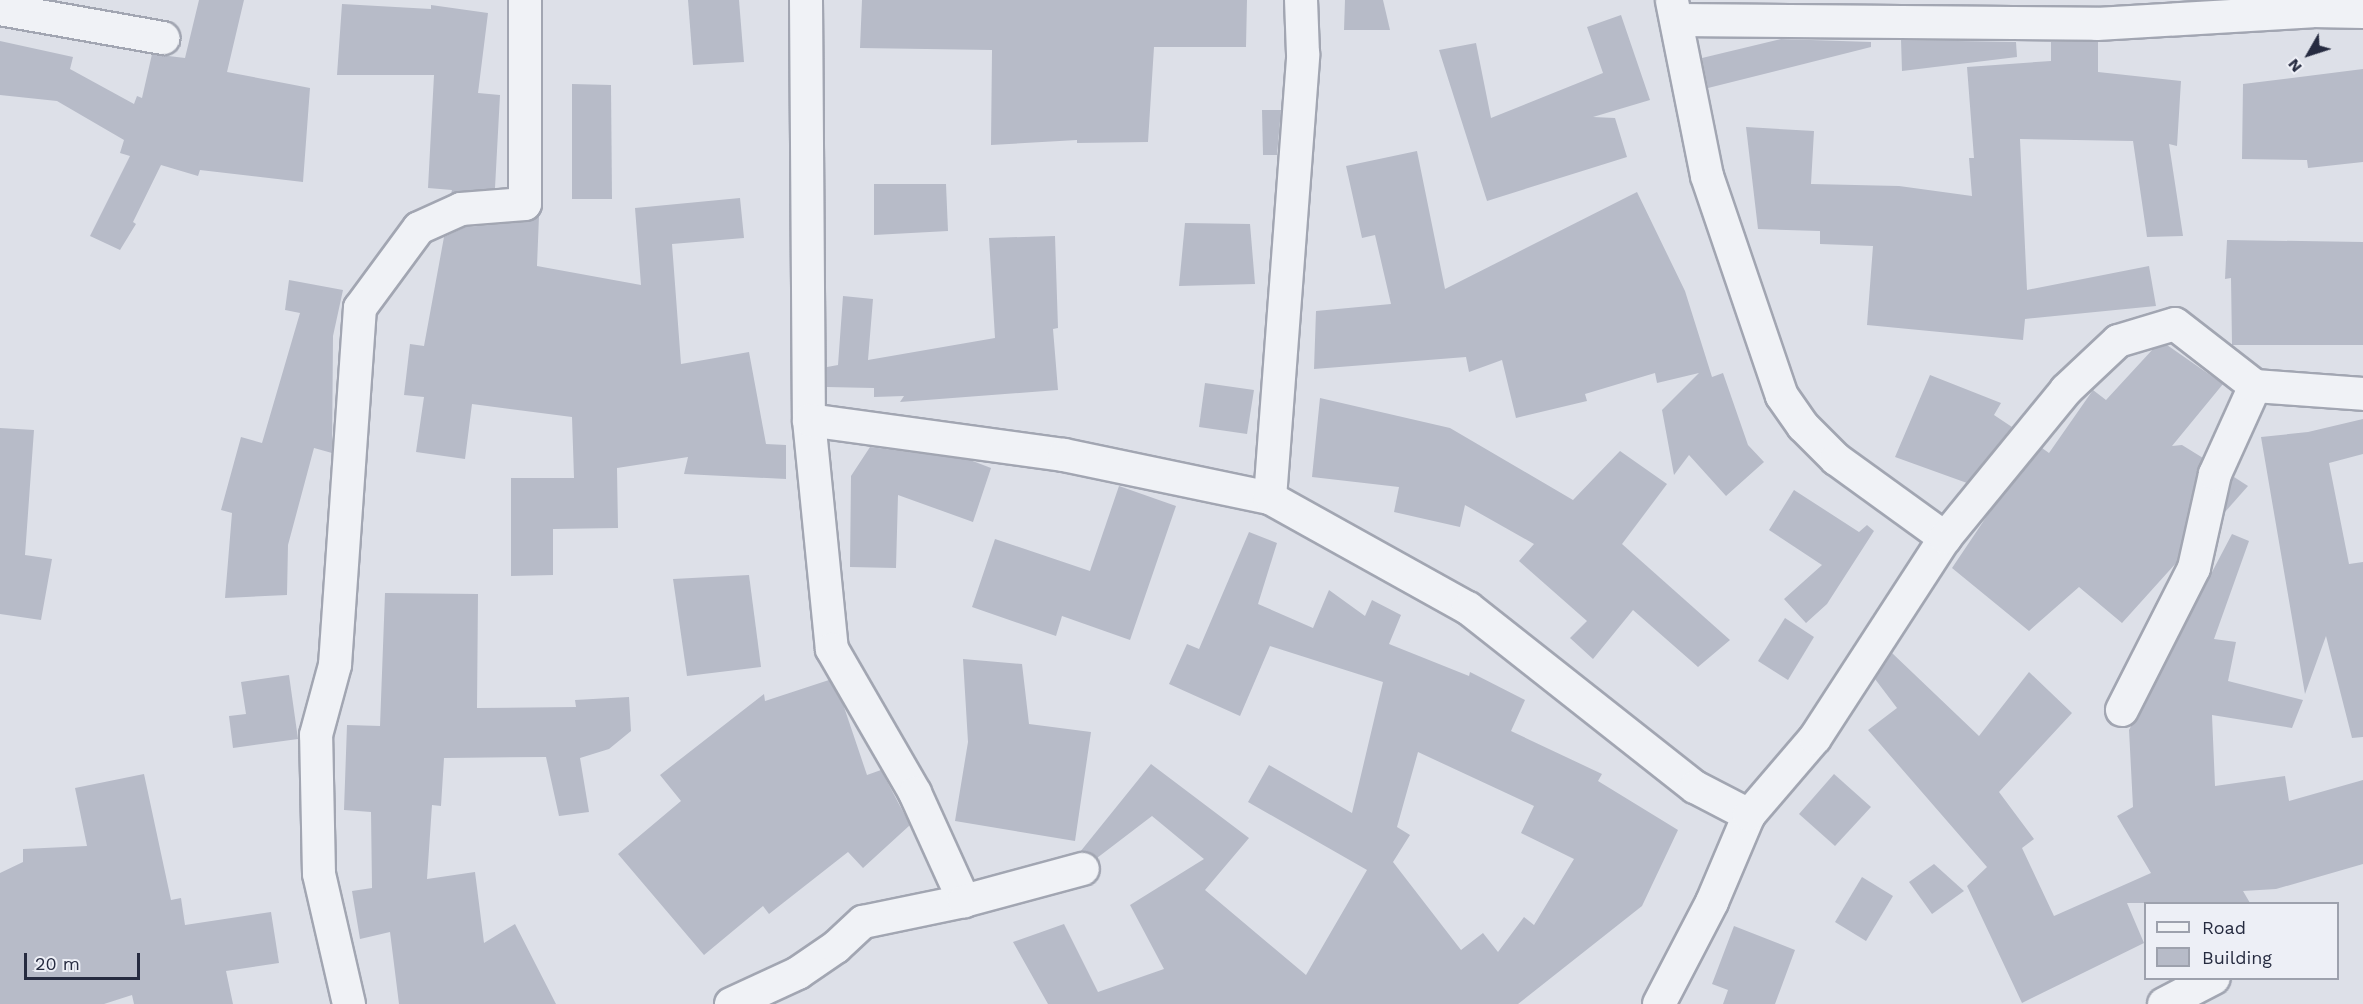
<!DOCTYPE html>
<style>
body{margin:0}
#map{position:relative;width:2363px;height:1004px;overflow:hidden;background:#dde0e8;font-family:"Work Sans",sans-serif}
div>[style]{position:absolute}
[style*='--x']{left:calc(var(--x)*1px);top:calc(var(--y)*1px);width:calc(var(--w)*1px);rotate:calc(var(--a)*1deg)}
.building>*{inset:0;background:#b7bbc8}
.roads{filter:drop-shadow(2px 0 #a2a6b2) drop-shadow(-2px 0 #a2a6b2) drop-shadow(0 2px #a2a6b2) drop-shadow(0 -2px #a2a6b2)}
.minor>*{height:32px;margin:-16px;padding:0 16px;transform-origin:16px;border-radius:16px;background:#f0f2f6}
span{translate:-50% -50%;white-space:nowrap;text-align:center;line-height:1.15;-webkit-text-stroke:5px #edeff6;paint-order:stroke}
.legend{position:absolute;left:2144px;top:902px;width:195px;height:78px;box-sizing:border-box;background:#edeff6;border:2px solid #9da1ad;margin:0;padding:8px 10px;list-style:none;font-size:18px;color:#262b40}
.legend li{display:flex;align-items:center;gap:12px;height:30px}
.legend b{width:30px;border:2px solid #9da1ad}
.north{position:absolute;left:2279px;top:24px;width:60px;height:60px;-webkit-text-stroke:4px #edeff6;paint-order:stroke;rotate:231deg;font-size:16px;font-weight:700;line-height:24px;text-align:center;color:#262b40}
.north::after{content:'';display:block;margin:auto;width:21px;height:27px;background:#262b40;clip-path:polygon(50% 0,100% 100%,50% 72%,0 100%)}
.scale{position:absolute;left:24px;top:953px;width:116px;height:27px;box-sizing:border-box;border:3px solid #262b40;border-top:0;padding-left:8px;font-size:18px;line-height:21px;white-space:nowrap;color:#262b40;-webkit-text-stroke:4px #edeff6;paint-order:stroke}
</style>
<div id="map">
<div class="building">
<div style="clip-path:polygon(199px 0,244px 0,227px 72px,310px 88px,303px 182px,200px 170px,198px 176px,161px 165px,133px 222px,136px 224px,120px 250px,90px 236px,130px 156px,120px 153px,124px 140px,57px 101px,0 95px,0 41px,73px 57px,70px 69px,134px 104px,137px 96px,142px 98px,152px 54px,185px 58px)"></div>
<div style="clip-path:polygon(688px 0,739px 0,744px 62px,693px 65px)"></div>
<div style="clip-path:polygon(862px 0,1247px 0,1246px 47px,1154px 47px,1148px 142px,1077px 143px,1077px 140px,991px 145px,992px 50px,860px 48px)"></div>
<div style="clip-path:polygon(1345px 0,1383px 0,1390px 30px,1344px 30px)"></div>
<div style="clip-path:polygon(342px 4px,431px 9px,431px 5px,488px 13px,478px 93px,500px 95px,495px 188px,451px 194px,452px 190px,428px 188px,434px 75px,337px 75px)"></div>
<div style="clip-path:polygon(1621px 15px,1650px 100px,1593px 117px,1615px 118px,1627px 157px,1487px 201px,1439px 50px,1476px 43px,1491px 118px,1603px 73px,1587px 27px)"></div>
<div style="clip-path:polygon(1781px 39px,1871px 42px,1871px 47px,1708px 88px,1702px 58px)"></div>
<div style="clip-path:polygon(1901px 40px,2016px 42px,2017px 57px,1902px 71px)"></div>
<div style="clip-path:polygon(2051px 42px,2098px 42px,2098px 72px,2181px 81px,2177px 146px,2169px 144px,2183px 236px,2147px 237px,2133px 141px,2020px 139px,2027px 290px,2149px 266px,2156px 306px,2025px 319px,2023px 340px,1867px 325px,1873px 246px,1820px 244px,1820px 231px,1758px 229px,1746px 127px,1814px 131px,1811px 184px,1899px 186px,1972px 196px,1969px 158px,1974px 158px,1967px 67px,2051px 61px)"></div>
<div style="clip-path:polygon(2363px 69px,2363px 162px,2308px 168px,2307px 160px,2242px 159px,2243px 84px)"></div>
<div style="clip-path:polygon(572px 84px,611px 85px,612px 199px,572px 199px)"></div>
<div style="clip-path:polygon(1262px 110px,1281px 110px,1277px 155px,1263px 155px)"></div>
<div style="clip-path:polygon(1417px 151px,1445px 289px,1637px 192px,1685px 291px,1712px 377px,1723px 373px,1748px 445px,1764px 462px,1726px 496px,1689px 455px,1674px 475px,1662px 410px,1699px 373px,1657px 383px,1655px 373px,1585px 394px,1587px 401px,1516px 418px,1502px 360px,1469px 372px,1466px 357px,1314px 369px,1316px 311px,1391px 304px,1375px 235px,1362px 238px,1346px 166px)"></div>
<div style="clip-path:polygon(874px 184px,946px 184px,948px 231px,874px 235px)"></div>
<div style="clip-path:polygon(740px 198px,744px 238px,672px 244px,681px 364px,749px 352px,766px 444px,786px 445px,786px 479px,684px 474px,688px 457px,617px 468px,618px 528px,553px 529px,553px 575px,511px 576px,511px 478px,574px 478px,572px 417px,472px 404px,465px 459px,416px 452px,424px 397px,404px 395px,410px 344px,424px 346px,444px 237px,466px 227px,526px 222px,539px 216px,537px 266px,641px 285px,635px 208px)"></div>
<div style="clip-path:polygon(1185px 223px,1250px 224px,1255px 284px,1179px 286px)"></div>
<div style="clip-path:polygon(1055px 236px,1058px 328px,1053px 329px,1058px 390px,900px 402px,904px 396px,874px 397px,874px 388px,827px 387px,827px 367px,838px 365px,843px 296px,873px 299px,868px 360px,995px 338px,989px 238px)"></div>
<div style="clip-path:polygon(2227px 240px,2363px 242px,2363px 345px,2232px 345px,2231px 278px,2225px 279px)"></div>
<div style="clip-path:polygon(289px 280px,343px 290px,333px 336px,332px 453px,314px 448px,288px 545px,287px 595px,225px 598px,232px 513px,221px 510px,241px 437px,262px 443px,300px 313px,285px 310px)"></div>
<div style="clip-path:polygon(2167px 345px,2223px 384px,2172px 446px,2182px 445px,2203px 458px,2177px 562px,2122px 623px,2079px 587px,2029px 631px,1952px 568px,1991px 510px,2042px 448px,2049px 453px,2093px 390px,2106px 400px,2153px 349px)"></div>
<div style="clip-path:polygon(1930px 375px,2001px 403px,1994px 415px,2012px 427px,1967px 483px,1895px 457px)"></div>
<div style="clip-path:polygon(1205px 383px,1254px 390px,1247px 434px,1199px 427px)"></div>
<div style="clip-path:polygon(1320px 398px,1450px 428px,1573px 500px,1620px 451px,1667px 484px,1622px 544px,1730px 640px,1698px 667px,1633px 610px,1593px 659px,1570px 638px,1587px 621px,1519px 561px,1534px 544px,1465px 505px,1460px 527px,1394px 512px,1399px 487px,1312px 477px)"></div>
<div style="clip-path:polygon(2363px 419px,2363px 454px,2329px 463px,2349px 564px,2363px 562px,2363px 737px,2352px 738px,2326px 636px,2305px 694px,2261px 437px,2308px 432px)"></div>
<div style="clip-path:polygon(0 428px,34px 430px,25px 555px,52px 559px,41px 620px,0 614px)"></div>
<div style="clip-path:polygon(870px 447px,970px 460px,991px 468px,973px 522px,898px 495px,896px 568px,850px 567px,851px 476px)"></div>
<div style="clip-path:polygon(2234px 477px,2248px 486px,2225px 512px,2232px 480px)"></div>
<div style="clip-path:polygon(1119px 486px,1176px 506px,1130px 640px,1062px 616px,1056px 636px,972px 607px,995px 539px,1090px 571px)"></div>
<div style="clip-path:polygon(1794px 490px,1859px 532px,1867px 525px,1874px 531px,1827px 604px,1806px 623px,1784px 599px,1822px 565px,1769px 530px)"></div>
<div style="clip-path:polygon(evenodd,1249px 532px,1277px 543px,1258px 604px,1313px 628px,1329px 590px,1365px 616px,1372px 600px,1401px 615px,1389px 644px,1469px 676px,1470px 672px,1525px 700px,1511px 731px,1602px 774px,1598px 781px,1678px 830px,1642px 906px,1518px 1004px,1048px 1004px,1013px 942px,1064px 924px,1098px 992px,1164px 969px,1130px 905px,1204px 859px,1152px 816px,1097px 858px,1080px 852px,1151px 764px,1249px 838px,1205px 890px,1306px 975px,1367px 870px,1248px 802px,1269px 765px,1352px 813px,1383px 682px,1270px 646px,1240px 716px,1169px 684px,1187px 644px,1199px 649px,1249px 532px,1418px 752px,1534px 806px,1521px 833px,1574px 859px,1534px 925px,1524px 917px,1498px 952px,1483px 933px,1461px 950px,1393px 862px,1410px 835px,1397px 827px,1418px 752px)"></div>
<div style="clip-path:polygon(2232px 534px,2249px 541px,2214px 639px,2236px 642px,2228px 681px,2303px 700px,2292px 728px,2212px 715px,2215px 786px,2285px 776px,2289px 801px,2363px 780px,2363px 864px,2276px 889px,2243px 891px,2250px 903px,2127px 903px,2144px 943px,2022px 1003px,1967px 886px,1987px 867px,1868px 730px,1897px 708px,1875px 679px,1892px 653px,1979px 736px,2029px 672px,2072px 713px,1999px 792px,2034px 839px,2022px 848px,2054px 916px,2151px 873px,2117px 816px,2133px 807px,2129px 730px)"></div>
<div style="clip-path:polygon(749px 575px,761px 667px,687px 676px,673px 579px)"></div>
<div style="clip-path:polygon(385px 593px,478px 594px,477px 708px,576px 707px,575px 700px,629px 697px,631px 731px,609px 749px,580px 758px,589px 812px,559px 816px,546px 757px,444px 758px,441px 806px,432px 805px,427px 879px,475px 872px,484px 943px,515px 924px,556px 1004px,399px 1004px,390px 932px,360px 939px,352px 891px,372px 888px,371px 812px,344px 810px,347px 725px,380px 726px)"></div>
<div style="clip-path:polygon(1785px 618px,1814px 637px,1788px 680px,1758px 661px)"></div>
<div style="clip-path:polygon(963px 659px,1022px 664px,1029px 724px,1091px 732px,1075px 841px,955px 821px,968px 742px)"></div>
<div style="clip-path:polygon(289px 675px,298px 739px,233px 748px,229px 716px,246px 714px,241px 682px)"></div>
<div style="clip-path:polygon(829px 680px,843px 704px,867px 775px,881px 770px,910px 825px,863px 868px,848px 852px,769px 914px,763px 906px,704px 955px,618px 854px,681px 801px,660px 775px,764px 694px,765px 701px)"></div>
<div style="clip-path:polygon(144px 774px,171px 900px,181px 898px,185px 925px,271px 912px,279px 963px,226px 971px,233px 1004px,134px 1004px,132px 995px,104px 1004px,0 1004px,0 873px,23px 862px,23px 849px,87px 846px,75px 788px)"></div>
<div style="clip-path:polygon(1834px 774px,1871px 807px,1835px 846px,1799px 814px)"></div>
<div style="clip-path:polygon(1934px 864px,1964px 891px,1932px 914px,1909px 882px)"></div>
<div style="clip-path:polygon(1862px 877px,1893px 896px,1866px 941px,1835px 922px)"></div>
<div style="clip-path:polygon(1734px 926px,1795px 950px,1775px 1004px,1723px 1004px,1728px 990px,1712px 984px)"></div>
</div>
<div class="roads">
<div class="minor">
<div style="--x:806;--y:0;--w:420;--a:89.6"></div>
<div style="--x:809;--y:420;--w:230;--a:84.3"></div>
<div style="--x:832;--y:649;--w:166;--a:60"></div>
<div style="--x:915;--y:793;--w:119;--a:65.6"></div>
<div style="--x:1672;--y:1;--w:178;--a:78.7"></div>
<div style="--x:1707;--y:176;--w:232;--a:71.2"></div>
<div style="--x:1782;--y:396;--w:37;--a:55"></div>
<div style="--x:1803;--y:426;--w:47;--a:45"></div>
<div style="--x:1836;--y:459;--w:135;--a:35.9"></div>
<div style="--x:0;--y:9;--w:166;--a:10.1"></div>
<div style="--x:1678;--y:20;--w:419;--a:0.5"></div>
<div style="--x:2097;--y:24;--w:216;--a:-3.4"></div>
<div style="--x:2313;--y:11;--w:50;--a:1.1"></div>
<div style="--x:809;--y:420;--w:257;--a:7.8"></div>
<div style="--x:1064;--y:455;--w:210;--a:11.8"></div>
<div style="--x:1270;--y:498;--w:227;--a:29.1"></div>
<div style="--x:1468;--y:608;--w:289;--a:38.3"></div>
<div style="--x:1695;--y:787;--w:61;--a:27.4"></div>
<div style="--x:1270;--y:498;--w:445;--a:-85.7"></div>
<div style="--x:1303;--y:54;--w:54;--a:-92.1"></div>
<div style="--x:2122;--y:710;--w:159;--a:-63.1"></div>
<div style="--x:2194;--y:568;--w:96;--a:-77.4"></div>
<div style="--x:2215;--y:474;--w:97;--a:-65.6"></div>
<div style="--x:349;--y:1004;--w:133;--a:-103"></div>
<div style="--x:319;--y:874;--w:139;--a:-91.2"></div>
<div style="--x:316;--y:735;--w:73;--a:-74.8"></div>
<div style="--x:335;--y:665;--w:358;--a:-86"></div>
<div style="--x:360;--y:308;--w:99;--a:-53.6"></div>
<div style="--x:419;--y:228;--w:46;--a:-24.3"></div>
<div style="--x:461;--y:209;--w:64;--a:-4.5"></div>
<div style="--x:525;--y:204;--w:204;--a:-90"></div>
<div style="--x:731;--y:1004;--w:74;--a:-24.8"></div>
<div style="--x:798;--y:973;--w:46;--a:-34.4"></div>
<div style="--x:836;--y:947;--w:37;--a:-43"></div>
<div style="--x:863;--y:922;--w:103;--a:-11.7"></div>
<div style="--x:964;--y:901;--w:123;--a:-15.1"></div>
<div style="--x:1659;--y:1004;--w:115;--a:-62.5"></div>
<div style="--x:1712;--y:902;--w:95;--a:-67"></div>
<div style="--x:1749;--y:815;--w:101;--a:-49.4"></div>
<div style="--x:1815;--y:738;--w:239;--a:-57"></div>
<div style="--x:1945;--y:538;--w:191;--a:-50.7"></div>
<div style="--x:2066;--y:390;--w:71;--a:-43.3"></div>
<div style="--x:2118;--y:341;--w:59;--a:-16.6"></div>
<div style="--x:2175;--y:324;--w:101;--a:37.8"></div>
<div style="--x:2255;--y:386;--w:108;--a:4.2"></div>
<div style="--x:2164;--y:1004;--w:56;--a:-27.5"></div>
</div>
</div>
<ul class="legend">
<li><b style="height:8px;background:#f0f2f6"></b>Road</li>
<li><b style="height:16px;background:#b7bbc8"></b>Building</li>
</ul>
<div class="north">N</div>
<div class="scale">20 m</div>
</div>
